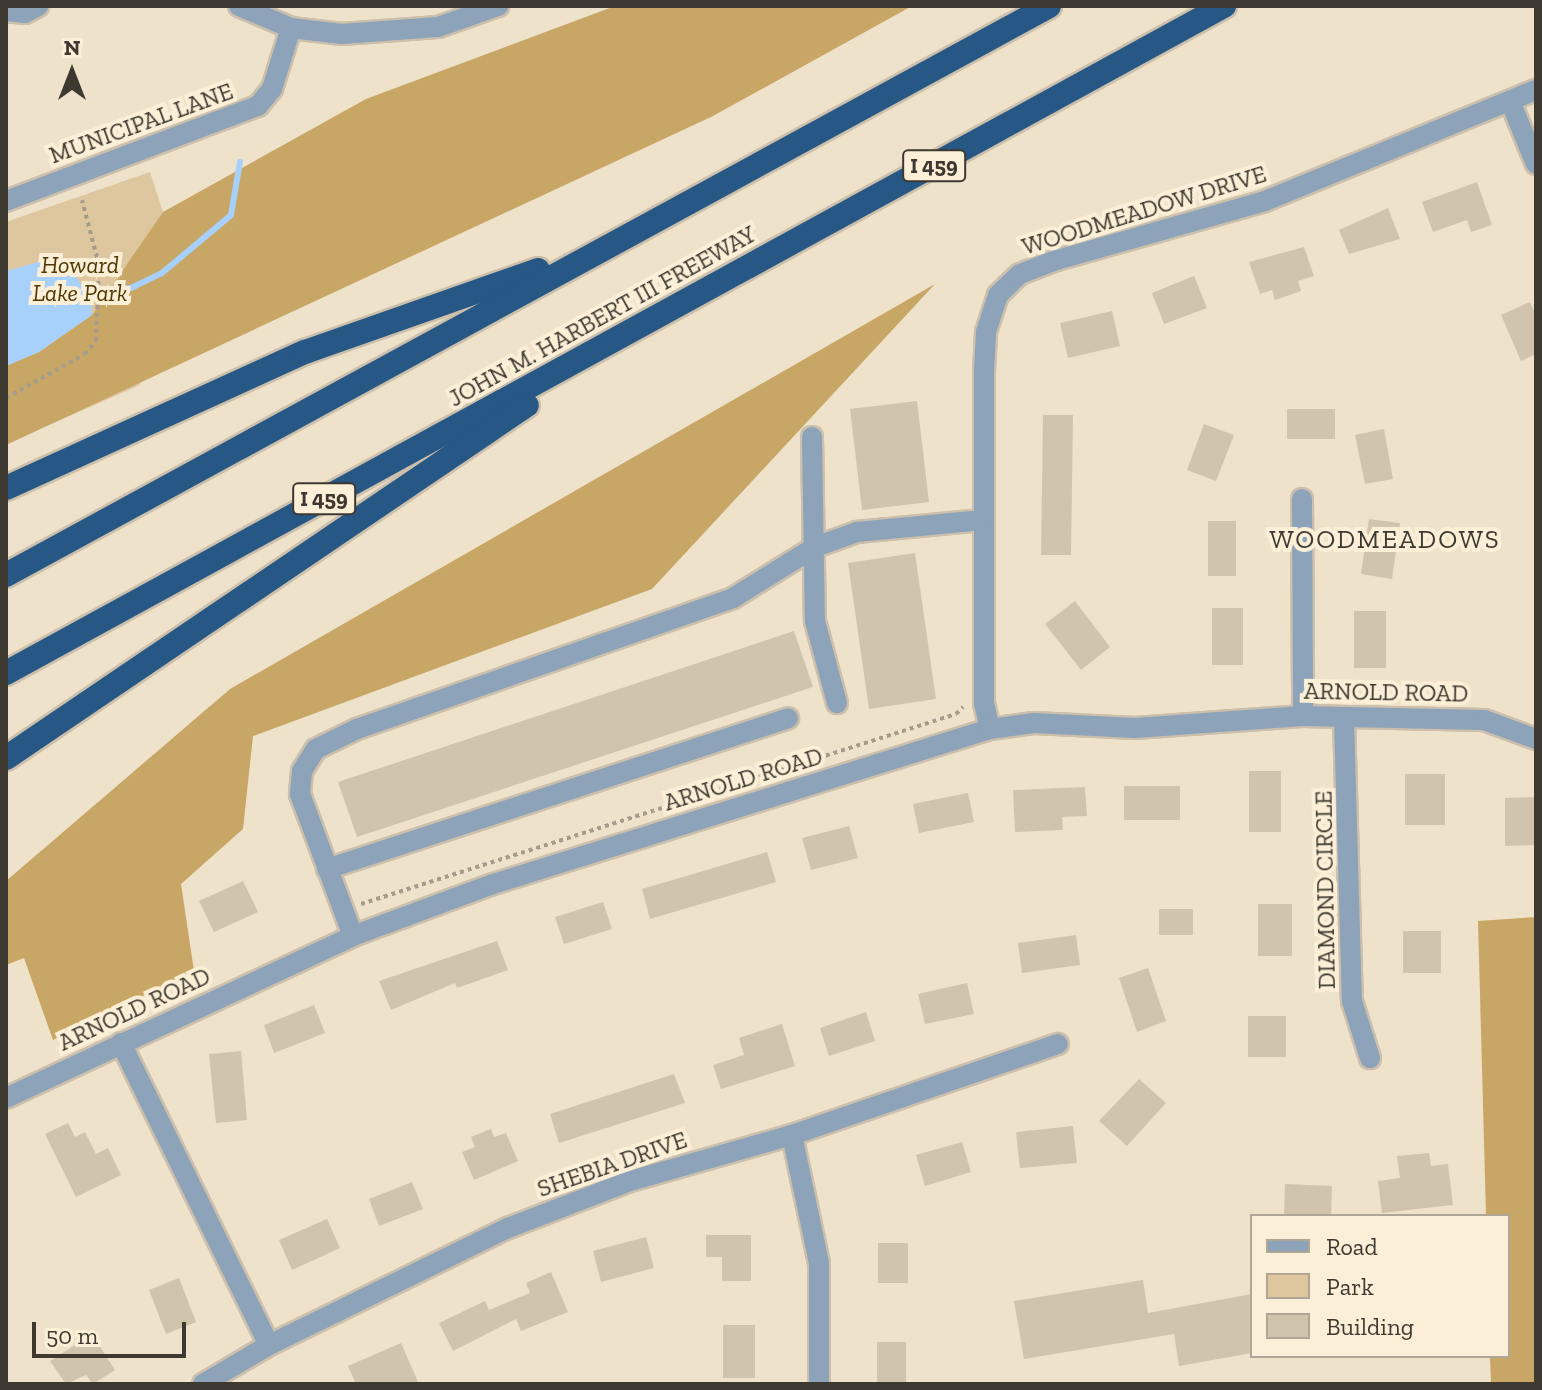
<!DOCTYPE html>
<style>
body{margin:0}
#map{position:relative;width:1542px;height:1390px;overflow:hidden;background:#efe2cb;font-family:"Zilla Slab",serif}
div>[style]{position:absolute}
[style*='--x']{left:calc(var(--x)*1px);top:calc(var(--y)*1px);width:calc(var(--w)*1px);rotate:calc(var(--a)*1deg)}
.green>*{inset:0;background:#dec79e}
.forest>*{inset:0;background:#c8a665}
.water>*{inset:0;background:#a7d0fb}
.stream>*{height:6px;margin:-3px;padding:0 3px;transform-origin:3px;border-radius:3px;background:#a7d0fb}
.building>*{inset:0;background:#d0c4ad}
.path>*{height:4px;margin-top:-2px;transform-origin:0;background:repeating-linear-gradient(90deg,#a59c8b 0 4px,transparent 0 8px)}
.roads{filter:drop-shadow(2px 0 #ccc0ac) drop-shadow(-2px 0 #ccc0ac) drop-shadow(0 2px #ccc0ac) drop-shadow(0 -2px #ccc0ac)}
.minor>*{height:20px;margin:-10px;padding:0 10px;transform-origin:10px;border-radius:10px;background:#8da3b9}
.highway>*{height:24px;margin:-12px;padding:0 12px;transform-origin:12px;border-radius:12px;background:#265785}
span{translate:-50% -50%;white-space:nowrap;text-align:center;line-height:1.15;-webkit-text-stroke:8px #fcefd8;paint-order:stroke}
.shield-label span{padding:2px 6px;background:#fcefd8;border:2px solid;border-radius:6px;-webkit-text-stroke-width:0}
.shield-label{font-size:22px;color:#3e3930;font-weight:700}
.street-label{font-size:24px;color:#3e3930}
.park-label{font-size:24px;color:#4e3700;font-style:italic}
.neighbourhood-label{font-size:26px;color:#3e3930;letter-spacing:2px}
.frame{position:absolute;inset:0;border:8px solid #3e3930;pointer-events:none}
.legend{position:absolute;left:1250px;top:1214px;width:260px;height:144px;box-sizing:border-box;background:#fcefd8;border:2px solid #b0a695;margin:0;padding:10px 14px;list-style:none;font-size:24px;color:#3e3930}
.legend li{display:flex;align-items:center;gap:16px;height:40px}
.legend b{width:40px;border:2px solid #b0a695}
.north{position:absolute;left:32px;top:32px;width:80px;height:80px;-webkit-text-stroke:6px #fcefd8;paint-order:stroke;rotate:0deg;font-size:22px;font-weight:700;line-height:32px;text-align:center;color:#3e3930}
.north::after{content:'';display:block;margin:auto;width:28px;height:36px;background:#3e3930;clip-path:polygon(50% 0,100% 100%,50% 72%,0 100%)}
.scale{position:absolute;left:32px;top:1322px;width:154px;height:36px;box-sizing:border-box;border:4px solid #3e3930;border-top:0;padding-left:10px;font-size:24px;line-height:28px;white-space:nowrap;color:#3e3930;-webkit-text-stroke:6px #fcefd8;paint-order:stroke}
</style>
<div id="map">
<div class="green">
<div style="clip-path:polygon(150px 172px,163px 212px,140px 385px,6px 444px,6px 222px)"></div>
</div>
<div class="forest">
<div style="clip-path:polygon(615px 6px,912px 6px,713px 116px,6px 445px,6px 366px,39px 352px,92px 315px,163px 212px,366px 99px)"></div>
<div style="clip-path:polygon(935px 284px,652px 589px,253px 736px,243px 829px,181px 884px,194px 971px,53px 1040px,24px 958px,6px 965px,6px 881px,230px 689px)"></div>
<div style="clip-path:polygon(1536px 917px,1536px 1384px,1491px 1384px,1490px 1356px,1508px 1356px,1508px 1216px,1486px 1216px,1478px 921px)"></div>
</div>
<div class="water">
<div style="clip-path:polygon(49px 259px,77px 278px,91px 300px,92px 315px,39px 352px,6px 366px,6px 271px)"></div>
</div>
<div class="stream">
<div style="--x:81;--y:290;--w:50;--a:-2.3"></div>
<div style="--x:131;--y:288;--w:34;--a:-26"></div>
<div style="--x:162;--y:273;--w:90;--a:-40"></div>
<div style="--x:231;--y:215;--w:54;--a:-80.4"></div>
</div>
<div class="building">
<div style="clip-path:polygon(1477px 182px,1492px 225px,1471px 232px,1467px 220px,1433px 232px,1422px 202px)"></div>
<div style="clip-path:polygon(1388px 208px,1400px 239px,1349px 254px,1339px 230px)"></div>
<div style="clip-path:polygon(1304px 247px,1314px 276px,1298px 281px,1301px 291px,1275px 300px,1272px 290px,1260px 294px,1249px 262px)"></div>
<div style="clip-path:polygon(1194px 276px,1207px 308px,1164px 324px,1152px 293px)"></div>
<div style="clip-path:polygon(1530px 302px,1536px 315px,1536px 354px,1521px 361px,1501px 315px)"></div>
<div style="clip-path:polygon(1112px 311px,1120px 346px,1068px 358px,1060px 323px)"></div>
<div style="clip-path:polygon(917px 401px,929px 502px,862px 510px,850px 409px)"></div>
<div style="clip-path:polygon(1287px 409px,1335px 409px,1335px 439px,1287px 439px)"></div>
<div style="clip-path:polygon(1043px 415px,1073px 415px,1071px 555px,1041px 555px)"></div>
<div style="clip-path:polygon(1204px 424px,1234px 435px,1216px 481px,1187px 470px)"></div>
<div style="clip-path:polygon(1384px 429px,1393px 479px,1365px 484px,1355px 435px)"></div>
<div style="clip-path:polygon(1369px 519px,1400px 523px,1392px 579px,1361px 574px)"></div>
<div style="clip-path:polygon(1208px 521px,1236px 521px,1236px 576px,1208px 576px)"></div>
<div style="clip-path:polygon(915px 553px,936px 699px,869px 709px,848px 563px)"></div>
<div style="clip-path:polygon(1075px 601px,1110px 647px,1081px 670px,1045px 624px)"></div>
<div style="clip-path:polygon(1212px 608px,1243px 608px,1243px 665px,1212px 665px)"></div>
<div style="clip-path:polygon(1354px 611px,1386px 611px,1386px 668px,1354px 668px)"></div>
<div style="clip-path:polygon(794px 631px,813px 687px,357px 837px,338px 782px)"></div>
<div style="clip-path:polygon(1249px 771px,1281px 771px,1281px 832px,1249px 832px)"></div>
<div style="clip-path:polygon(1405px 774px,1445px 774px,1445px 825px,1405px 825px)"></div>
<div style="clip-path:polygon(1124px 786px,1180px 786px,1180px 820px,1124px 820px)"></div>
<div style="clip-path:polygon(1085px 787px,1087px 816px,1062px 817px,1063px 830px,1015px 832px,1013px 790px)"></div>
<div style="clip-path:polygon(968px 793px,974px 822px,919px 833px,913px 804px)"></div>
<div style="clip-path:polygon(1536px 797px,1536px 845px,1505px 846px,1505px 798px)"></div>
<div style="clip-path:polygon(849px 826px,858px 858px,811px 870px,802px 838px)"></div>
<div style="clip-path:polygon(767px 852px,776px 882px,650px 919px,642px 889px)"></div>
<div style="clip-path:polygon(243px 881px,258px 912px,214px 932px,199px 901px)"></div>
<div style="clip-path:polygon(603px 902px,612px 929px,564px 944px,555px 917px)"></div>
<div style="clip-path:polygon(1258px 904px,1292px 904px,1292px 956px,1258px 956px)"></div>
<div style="clip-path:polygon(1159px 909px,1193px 909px,1193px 935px,1159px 935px)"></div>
<div style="clip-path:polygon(1403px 931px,1441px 931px,1441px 973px,1403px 973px)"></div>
<div style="clip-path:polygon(1076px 935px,1080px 965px,1022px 973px,1018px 943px)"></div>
<div style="clip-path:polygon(497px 941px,508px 970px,457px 988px,455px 983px,391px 1010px,379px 981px)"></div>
<div style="clip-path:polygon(1148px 968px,1166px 1021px,1137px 1032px,1119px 978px)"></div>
<div style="clip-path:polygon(967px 983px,974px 1014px,925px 1024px,918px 994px)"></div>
<div style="clip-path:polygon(314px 1005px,325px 1033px,274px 1053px,264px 1025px)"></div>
<div style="clip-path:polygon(866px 1012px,875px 1041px,829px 1056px,820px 1028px)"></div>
<div style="clip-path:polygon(1248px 1016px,1286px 1016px,1286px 1057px,1248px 1057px)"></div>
<div style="clip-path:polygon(782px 1024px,795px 1066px,721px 1089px,713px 1065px,744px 1055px,739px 1038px)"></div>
<div style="clip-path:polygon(241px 1051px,247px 1120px,216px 1123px,209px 1054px)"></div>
<div style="clip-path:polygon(674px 1074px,685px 1103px,559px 1143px,550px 1114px)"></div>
<div style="clip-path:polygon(1139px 1079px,1166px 1103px,1127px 1146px,1099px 1121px)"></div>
<div style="clip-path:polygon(68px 1123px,75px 1137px,85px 1132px,96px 1154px,108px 1148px,121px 1175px,76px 1197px,45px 1134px)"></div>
<div style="clip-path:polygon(1073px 1126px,1077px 1163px,1020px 1168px,1016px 1132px)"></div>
<div style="clip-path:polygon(491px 1129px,494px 1137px,506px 1133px,518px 1161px,474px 1180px,462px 1152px,475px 1147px,471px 1137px)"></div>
<div style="clip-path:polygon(962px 1142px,971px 1172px,925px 1186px,916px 1155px)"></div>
<div style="clip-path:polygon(1429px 1153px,1431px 1166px,1448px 1164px,1453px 1205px,1382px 1213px,1378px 1181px,1400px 1178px,1397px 1156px)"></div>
<div style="clip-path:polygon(412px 1182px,423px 1209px,379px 1226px,369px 1199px)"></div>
<div style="clip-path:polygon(1285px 1184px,1332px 1186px,1331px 1216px,1284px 1216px)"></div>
<div style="clip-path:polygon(327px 1219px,340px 1248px,292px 1270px,279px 1240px)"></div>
<div style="clip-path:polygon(706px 1235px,751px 1235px,751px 1281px,722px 1281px,722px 1257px,706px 1257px)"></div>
<div style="clip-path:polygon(646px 1237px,654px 1268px,601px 1282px,593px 1251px)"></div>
<div style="clip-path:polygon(878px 1243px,908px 1243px,908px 1283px,878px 1283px)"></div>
<div style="clip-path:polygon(551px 1272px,568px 1312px,521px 1331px,516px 1319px,453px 1351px,439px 1323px,485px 1301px,489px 1310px,530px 1293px,526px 1283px)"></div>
<div style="clip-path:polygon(179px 1278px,196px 1322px,166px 1334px,149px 1290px)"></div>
<div style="clip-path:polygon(1143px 1280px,1148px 1313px,1252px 1294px,1252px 1353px,1179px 1366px,1174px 1334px,1024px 1359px,1014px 1301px)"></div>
<div style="clip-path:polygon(723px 1325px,755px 1325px,755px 1378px,723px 1378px)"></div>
<div style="clip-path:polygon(92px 1334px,115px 1370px,93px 1384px,86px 1375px,66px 1384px,50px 1361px)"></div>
<div style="clip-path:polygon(877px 1342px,906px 1342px,906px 1384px,877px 1384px)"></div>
<div style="clip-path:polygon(401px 1343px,419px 1384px,356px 1384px,348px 1366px)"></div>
</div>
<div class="path">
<div style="--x:6;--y:398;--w:90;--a:-29.1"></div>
<div style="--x:85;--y:354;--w:17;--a:-50"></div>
<div style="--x:96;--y:341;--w:76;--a:-87.7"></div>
<div style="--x:99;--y:265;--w:67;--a:-104.7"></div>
<div style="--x:361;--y:904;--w:625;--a:-17.71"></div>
<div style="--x:956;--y:714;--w:10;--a:-45"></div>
</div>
<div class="roads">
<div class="minor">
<div style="--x:239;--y:6;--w:56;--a:22.9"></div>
<div style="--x:291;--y:28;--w:51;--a:6.7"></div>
<div style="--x:342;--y:34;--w:96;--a:-4.2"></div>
<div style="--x:438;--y:27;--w:64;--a:-19.3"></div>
<div style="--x:6;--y:11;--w:19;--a:6"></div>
<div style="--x:25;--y:13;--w:15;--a:-28"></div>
<div style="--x:1510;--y:101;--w:68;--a:67.6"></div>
<div style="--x:6;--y:201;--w:269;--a:-20.7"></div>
<div style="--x:258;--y:106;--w:22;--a:-51"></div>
<div style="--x:272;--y:89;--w:64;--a:-72.7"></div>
<div style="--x:812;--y:437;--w:184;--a:89.1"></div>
<div style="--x:815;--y:621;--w:85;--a:75"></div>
<div style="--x:1302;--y:499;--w:217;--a:89.7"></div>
<div style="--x:1344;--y:719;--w:282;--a:88.4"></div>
<div style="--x:1352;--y:1001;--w:60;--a:72.5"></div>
<div style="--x:990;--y:729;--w:27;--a:-103"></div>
<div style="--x:984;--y:703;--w:331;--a:-90"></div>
<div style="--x:984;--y:372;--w:40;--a:-87.1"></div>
<div style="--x:986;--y:332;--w:39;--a:-72"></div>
<div style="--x:998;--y:295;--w:30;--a:-44"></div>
<div style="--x:1020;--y:274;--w:40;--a:-21"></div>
<div style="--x:1057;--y:260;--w:216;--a:-15.8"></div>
<div style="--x:1265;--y:201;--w:293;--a:-22.3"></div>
<div style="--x:327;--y:869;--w:485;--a:-18.1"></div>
<div style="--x:353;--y:936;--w:152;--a:-110.5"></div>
<div style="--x:300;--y:794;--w:23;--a:-85"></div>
<div style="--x:302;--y:771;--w:26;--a:-58"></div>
<div style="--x:316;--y:749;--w:46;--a:-26"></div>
<div style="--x:357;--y:729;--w:398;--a:-19.2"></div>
<div style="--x:733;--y:598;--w:97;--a:-31.9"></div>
<div style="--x:815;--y:547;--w:45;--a:-19.7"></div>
<div style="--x:857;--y:532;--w:126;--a:-5.5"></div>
<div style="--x:121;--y:1043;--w:336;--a:63.9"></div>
<div style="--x:6;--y:1098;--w:383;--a:-25"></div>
<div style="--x:353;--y:936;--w:146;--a:-20.4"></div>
<div style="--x:490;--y:885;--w:524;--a:-17.33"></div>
<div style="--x:990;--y:729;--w:44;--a:-7.8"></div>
<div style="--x:1034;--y:723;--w:101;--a:2.8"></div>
<div style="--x:1135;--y:728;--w:168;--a:-4.1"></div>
<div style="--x:1303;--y:716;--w:181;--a:1.3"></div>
<div style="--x:1484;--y:720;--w:55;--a:20.1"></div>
<div style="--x:792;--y:1135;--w:131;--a:78.1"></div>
<div style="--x:819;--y:1263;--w:121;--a:90"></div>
<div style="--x:203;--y:1384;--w:77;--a:-30.6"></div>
<div style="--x:269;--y:1345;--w:266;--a:-26.1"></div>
<div style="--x:508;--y:1228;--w:128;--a:-21.1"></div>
<div style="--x:627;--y:1182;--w:172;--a:-15.9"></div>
<div style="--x:792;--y:1135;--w:281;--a:-18.9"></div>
</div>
<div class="highway">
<div style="--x:6;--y:488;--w:328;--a:-24.5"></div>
<div style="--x:305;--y:352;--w:247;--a:-19.4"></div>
<div style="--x:6;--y:575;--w:1188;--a:-28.61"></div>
<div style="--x:6;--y:673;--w:1389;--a:-28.71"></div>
<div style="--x:6;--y:758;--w:629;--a:-34.12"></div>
</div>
</div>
<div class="shield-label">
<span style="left:934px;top:166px">I 459</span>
<span style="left:324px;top:499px">I 459</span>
</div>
<div class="street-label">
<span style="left:141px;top:123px;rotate:-20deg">MUNICIPAL LANE</span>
<span style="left:1144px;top:210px;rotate:-17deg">WOODMEADOW DRIVE</span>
<span style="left:602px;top:316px;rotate:-29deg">JOHN M. HARBERT III FREEWAY</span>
<span style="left:1386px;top:692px;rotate:1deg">ARNOLD ROAD</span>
<span style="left:743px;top:779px;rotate:-17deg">ARNOLD ROAD</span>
<span style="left:1325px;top:890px;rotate:-91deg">DIAMOND CIRCLE</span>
<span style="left:134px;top:1009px;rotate:-25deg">ARNOLD ROAD</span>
<span style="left:612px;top:1164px;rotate:-19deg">SHEBIA DRIVE</span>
</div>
<div class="park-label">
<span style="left:80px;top:279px">Howard<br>Lake Park</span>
</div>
<div class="neighbourhood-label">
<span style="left:1385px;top:540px">WOODMEADOWS</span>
</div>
<div class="frame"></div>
<ul class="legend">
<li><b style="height:10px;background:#8da3b9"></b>Road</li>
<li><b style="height:22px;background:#dec79e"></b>Park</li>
<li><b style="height:22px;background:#d0c4ad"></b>Building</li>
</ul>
<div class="north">N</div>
<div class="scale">50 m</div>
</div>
